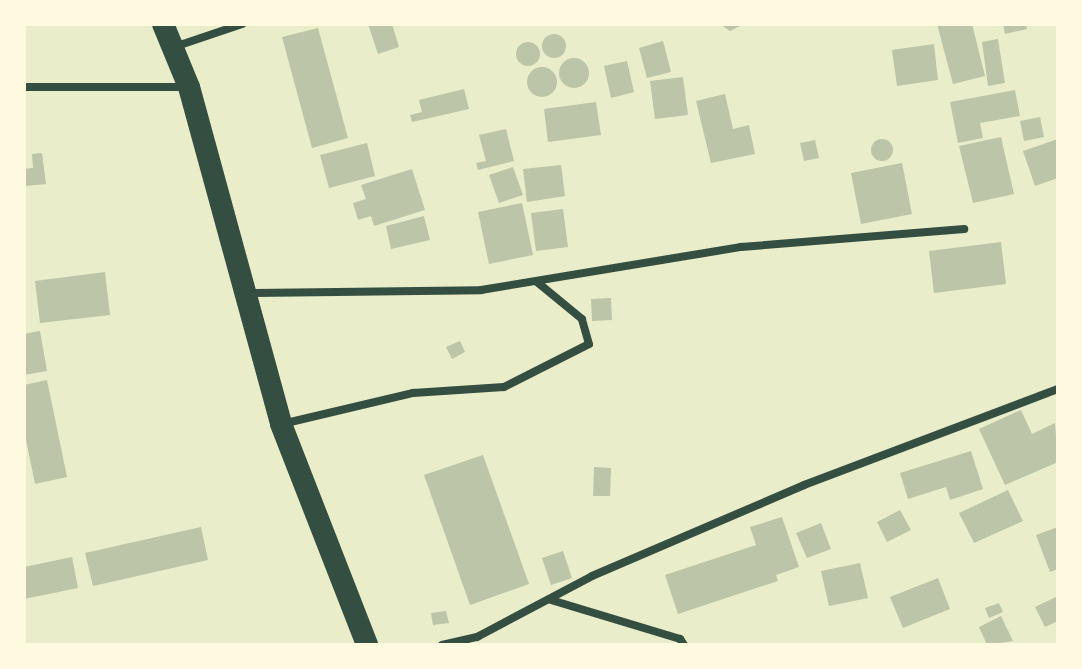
<!DOCTYPE html>
<style>
body{margin:0}
#map{position:relative;width:1082px;height:669px;overflow:hidden;background:#e9edc9;font-family:"Open Sans",sans-serif}
div>[style]{position:absolute}
[style*='--x']{left:calc(var(--x)*1px);top:calc(var(--y)*1px);width:calc(var(--w)*1px);rotate:calc(var(--a)*1deg)}
.building>*{inset:0;background:#bcc5a7}
.round{border-radius:50%}
.minor>*{height:8px;margin:-4px;padding:0 4px;transform-origin:4px;border-radius:4px;background:#344e41}
.trunk>*{height:22px;margin:-11px;padding:0 11px;transform-origin:11px;border-radius:11px;background:#344e41}
span{translate:-50% -50%;white-space:nowrap;text-align:center;line-height:1.15;-webkit-text-stroke:7px #fefae0;paint-order:stroke}
.frame{position:absolute;inset:0;border:26px solid #fefae0;pointer-events:none}
</style>
<div id="map">
<div class="building">
<div style="clip-path:polygon(368px 24px,392px 24px,399px 47px,378px 54px)"></div>
<div style="clip-path:polygon(720px 24px,744px 24px,730px 31px)"></div>
<div style="clip-path:polygon(937px 24px,972px 24px,985px 76px,953px 84px)"></div>
<div style="clip-path:polygon(1003px 24px,1026px 24px,1027px 29px,1005px 34px)"></div>
<div style="clip-path:polygon(318px 28px,348px 138px,312px 148px,282px 37px)"></div>
<div class="round" style="left:542px;top:34px;width:24px;height:24px"></div>
<div style="clip-path:polygon(998px 39px,1005px 83px,988px 86px,982px 42px)"></div>
<div style="clip-path:polygon(663px 41px,671px 72px,647px 78px,639px 48px)"></div>
<div class="round" style="left:516px;top:42px;width:24px;height:24px"></div>
<div style="clip-path:polygon(934px 44px,938px 80px,897px 86px,892px 50px)"></div>
<div class="round" style="left:559px;top:58px;width:30px;height:30px"></div>
<div style="clip-path:polygon(627px 61px,634px 92px,611px 98px,604px 66px)"></div>
<div class="round" style="left:527px;top:67px;width:30px;height:30px"></div>
<div style="clip-path:polygon(683px 77px,688px 115px,655px 119px,650px 81px)"></div>
<div style="clip-path:polygon(464px 89px,469px 109px,412px 122px,410px 115px,422px 112px,419px 100px)"></div>
<div style="clip-path:polygon(1015px 90px,1020px 116px,980px 123px,983px 138px,958px 143px,950px 102px)"></div>
<div style="clip-path:polygon(725px 94px,733px 129px,749px 125px,755px 154px,711px 163px,696px 101px)"></div>
<div style="clip-path:polygon(596px 102px,601px 135px,548px 142px,544px 109px)"></div>
<div style="clip-path:polygon(1040px 117px,1044px 137px,1024px 141px,1020px 121px)"></div>
<div style="clip-path:polygon(506px 129px,514px 161px,478px 170px,476px 163px,486px 161px,479px 135px)"></div>
<div style="clip-path:polygon(1001px 137px,1014px 194px,973px 203px,959px 146px)"></div>
<div style="clip-path:polygon(1058px 139px,1058px 178px,1035px 186px,1023px 151px)"></div>
<div class="round" style="left:871px;top:139px;width:22px;height:22px"></div>
<div style="clip-path:polygon(815px 140px,819px 158px,804px 161px,800px 143px)"></div>
<div style="clip-path:polygon(367px 143px,375px 176px,329px 188px,320px 155px)"></div>
<div style="clip-path:polygon(42px 153px,46px 184px,25px 186px,24px 169px,33px 168px,32px 154px)"></div>
<div style="clip-path:polygon(902px 163px,912px 214px,861px 224px,851px 173px)"></div>
<div style="clip-path:polygon(561px 165px,565px 196px,527px 202px,523px 169px)"></div>
<div style="clip-path:polygon(513px 167px,523px 195px,499px 203px,489px 175px)"></div>
<div style="clip-path:polygon(412px 169px,425px 210px,374px 226px,371px 216px,358px 220px,353px 203px,366px 199px,361px 185px)"></div>
<div style="clip-path:polygon(522px 203px,533px 255px,489px 264px,478px 212px)"></div>
<div style="clip-path:polygon(563px 209px,568px 247px,536px 251px,531px 213px)"></div>
<div style="clip-path:polygon(424px 216px,430px 240px,391px 249px,386px 226px)"></div>
<div style="clip-path:polygon(1001px 242px,1006px 284px,934px 293px,929px 251px)"></div>
<div style="clip-path:polygon(105px 272px,110px 315px,40px 323px,35px 281px)"></div>
<div style="clip-path:polygon(611px 298px,612px 320px,592px 321px,591px 299px)"></div>
<div style="clip-path:polygon(40px 331px,47px 371px,24px 375px,24px 334px)"></div>
<div style="clip-path:polygon(460px 341px,465px 352px,452px 359px,446px 347px)"></div>
<div style="clip-path:polygon(47px 380px,67px 477px,35px 484px,24px 430px,24px 385px)"></div>
<div style="clip-path:polygon(1021px 410px,1032px 434px,1055px 423px,1058px 462px,1005px 485px,979px 429px)"></div>
<div style="clip-path:polygon(971px 451px,983px 489px,950px 500px,946px 487px,908px 499px,900px 473px)"></div>
<div style="clip-path:polygon(483px 455px,529px 584px,470px 605px,424px 475px)"></div>
<div style="clip-path:polygon(594px 467px,611px 468px,610px 496px,593px 496px)"></div>
<div style="clip-path:polygon(1008px 490px,1023px 521px,974px 543px,959px 513px)"></div>
<div style="clip-path:polygon(900px 510px,911px 530px,887px 542px,877px 522px)"></div>
<div style="clip-path:polygon(782px 517px,799px 567px,776px 575px,778px 581px,678px 614px,665px 575px,756px 545px,750px 527px)"></div>
<div style="clip-path:polygon(821px 523px,831px 549px,807px 558px,796px 533px)"></div>
<div style="clip-path:polygon(201px 527px,208px 560px,93px 586px,85px 553px)"></div>
<div style="clip-path:polygon(1058px 527px,1058px 569px,1050px 572px,1036px 535px)"></div>
<div style="clip-path:polygon(563px 551px,572px 578px,551px 585px,542px 558px)"></div>
<div style="clip-path:polygon(72px 557px,78px 588px,24px 599px,24px 567px)"></div>
<div style="clip-path:polygon(860px 563px,868px 598px,829px 606px,821px 571px)"></div>
<div style="clip-path:polygon(938px 578px,950px 609px,903px 628px,890px 597px)"></div>
<div style="clip-path:polygon(1058px 596px,1058px 621px,1045px 627px,1035px 607px)"></div>
<div style="clip-path:polygon(999px 603px,1003px 612px,989px 618px,985px 608px)"></div>
<div style="clip-path:polygon(446px 611px,449px 623px,433px 625px,431px 613px)"></div>
<div style="clip-path:polygon(1001px 616px,1013px 641px,987px 645px,979px 627px)"></div>
</div>
<div class="minor">
<div style="--x:174;--y:47;--w:72;--a:-18.7"></div>
<div style="--x:24;--y:87;--w:163;--a:0"></div>
<div style="--x:246;--y:293;--w:235;--a:-0.7"></div>
<div style="--x:481;--y:290;--w:264;--a:-9.4"></div>
<div style="--x:741;--y:247;--w:224;--a:-4.6"></div>
<div style="--x:282;--y:424;--w:135;--a:-13.3"></div>
<div style="--x:413;--y:393;--w:91;--a:-3.8"></div>
<div style="--x:504;--y:387;--w:95;--a:-26.8"></div>
<div style="--x:589;--y:344;--w:26;--a:-106"></div>
<div style="--x:582;--y:319;--w:58;--a:-140.6"></div>
<div style="--x:551;--y:600;--w:135;--a:16.8"></div>
<div style="--x:680;--y:639;--w:7;--a:56"></div>
<div style="--x:442;--y:645;--w:36;--a:-13"></div>
<div style="--x:477;--y:637;--w:130;--a:-27.9"></div>
<div style="--x:592;--y:576;--w:231;--a:-23.2"></div>
<div style="--x:804;--y:485;--w:272;--a:-20.7"></div>
</div>
<div class="trunk">
<div style="--x:163;--y:24;--w:68;--a:67.6"></div>
<div style="--x:189;--y:87;--w:349;--a:74.7"></div>
<div style="--x:281;--y:424;--w:237;--a:68.7"></div>
</div>
<div class="frame"></div>
</div>
